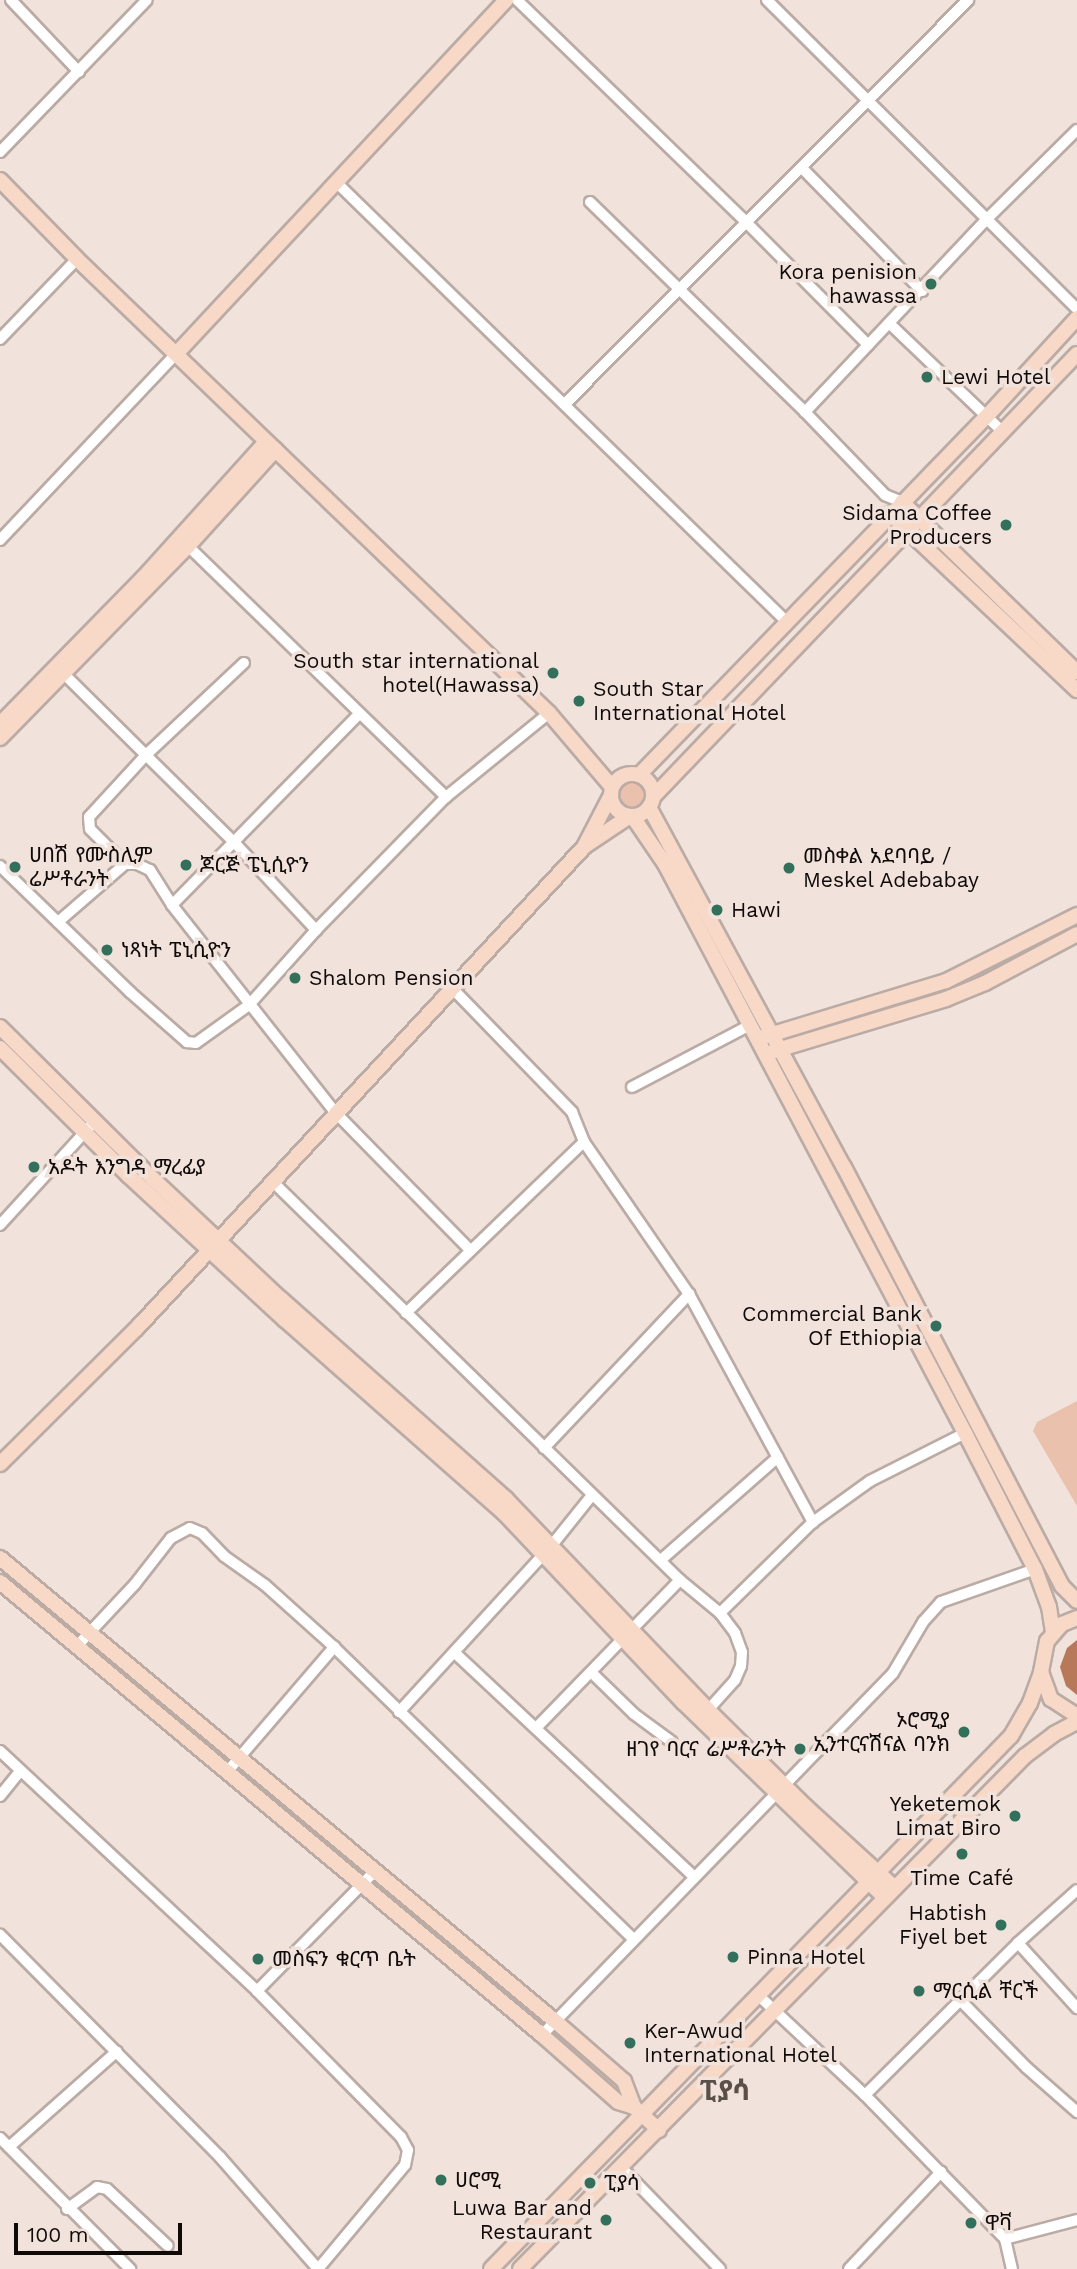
<!DOCTYPE html>
<meta charset="utf-8">
<style>
body{margin:0}
#map{position:relative;width:1077px;height:2269px;overflow:hidden;background:#f1e2db;font-family:"Work Sans","Noto Sans Ethiopic",sans-serif}
div>[style]{position:absolute}
[style*='--x']{left:calc(var(--x)*1px);top:calc(var(--y)*1px);width:calc(var(--w)*1px);rotate:calc(var(--a)*1deg)}
.green>*{inset:0;background:#eac1ad}
.round{border-radius:50%}
.water>*{inset:0;background:#b7795a}
.roads{filter:drop-shadow(2px 0 #baaba5) drop-shadow(-2px 0 #baaba5) drop-shadow(0 2px #baaba5) drop-shadow(0 -2px #baaba5)}
.street>*{height:10px;margin:-5px;padding:0 5px;transform-origin:5px;border-radius:5px;background:#fff}
.secondary>*{height:14px;margin:-7px;padding:0 7px;transform-origin:7px;border-radius:7px;background:#f8d8c7}
.secondary>.ring{margin:-7px;padding:0;box-sizing:content-box;background:none;border:14px solid #f8d8c7;border-radius:50%}
.dots>*{width:19px;height:19px;translate:-50% -50%;box-sizing:border-box;border:4px solid #f1e2db;border-radius:50%}
span{translate:-50% -50%;white-space:nowrap;text-align:center;line-height:1.15;-webkit-text-stroke:7px #f1e2db;paint-order:stroke}
.poi-label{font-size:21px;color:#0f0a08}
.right{translate:-100% -50%;text-align:right}
.left{translate:0 -50%;text-align:left}
.district-label{font-size:28px;color:#5b4f49;font-weight:700}
.scale{position:absolute;left:14px;top:2223px;width:168px;height:32px;box-sizing:border-box;border:4px solid #0f0a08;border-top:0;padding-left:9px;font-size:21px;line-height:24px;white-space:nowrap;color:#0f0a08;-webkit-text-stroke:5px #f1e2db;paint-order:stroke}
</style>
<div id="map">
<div class="green">
<div class="round" style="left:618px;top:782px;width:26px;height:26px"></div>
<div style="clip-path:polygon(1077px 1401px,1077px 1506px,1033px 1431px,1037px 1422px)"></div>
</div>
<div class="water">
<div style="clip-path:polygon(1077px 1640px,1077px 1695px,1066px 1686px,1060px 1667px,1067px 1648px)"></div>
</div>
<div class="roads">
<div class="street">
<div style="--x:11;--y:0;--w:99;--a:46.6"></div>
<div style="--x:517;--y:0;--w:320;--a:44.1"></div>
<div style="--x:747;--y:223;--w:172;--a:45.2"></div>
<div style="--x:767;--y:0;--w:438;--a:44.9"></div>
<div style="--x:0;--y:152;--w:211;--a:-46"></div>
<div style="--x:802;--y:168;--w:172;--a:45.7"></div>
<div style="--x:337;--y:183;--w:627;--a:44.29"></div>
<div style="--x:590;--y:202;--w:301;--a:44.3"></div>
<div style="--x:890;--y:324;--w:155;--a:43.7"></div>
<div style="--x:0;--y:339;--w:111;--a:-46.1"></div>
<div style="--x:565;--y:404;--w:571;--a:-45.07"></div>
<div style="--x:902;--y:502;--w:18;--a:-158"></div>
<div style="--x:885;--y:495;--w:115;--a:-133.9"></div>
<div style="--x:805;--y:412;--w:267;--a:-46.7"></div>
<div style="--x:988;--y:218;--w:125;--a:-44.7"></div>
<div style="--x:0;--y:540;--w:257;--a:-46.6"></div>
<div style="--x:188;--y:546;--w:360;--a:44.2"></div>
<div style="--x:65;--y:675;--w:236;--a:44.7"></div>
<div style="--x:233;--y:841;--w:122;--a:47"></div>
<div style="--x:125;--y:864;--w:49;--a:-135"></div>
<div style="--x:90;--y:829;--w:12;--a:-95"></div>
<div style="--x:89;--y:817;--w:86;--a:-47.4"></div>
<div style="--x:147;--y:754;--w:133;--a:-43.2"></div>
<div style="--x:0;--y:866;--w:181;--a:44.1"></div>
<div style="--x:130;--y:992;--w:76;--a:41.3"></div>
<div style="--x:187;--y:1042;--w:9;--a:6"></div>
<div style="--x:196;--y:1043;--w:65;--a:-35.6"></div>
<div style="--x:249;--y:1005;--w:101;--a:-48.2"></div>
<div style="--x:316;--y:930;--w:186;--a:-45.7"></div>
<div style="--x:446;--y:797;--w:133;--a:-39.2"></div>
<div style="--x:172;--y:905;--w:267;--a:-45.6"></div>
<div style="--x:58;--y:922;--w:89;--a:-40.9"></div>
<div style="--x:125;--y:864;--w:12;--a:0"></div>
<div style="--x:137;--y:864;--w:14;--a:25"></div>
<div style="--x:150;--y:870;--w:41;--a:57.8"></div>
<div style="--x:172;--y:905;--w:263;--a:51.8"></div>
<div style="--x:335;--y:1112;--w:193;--a:45.6"></div>
<div style="--x:452;--y:988;--w:173;--a:45.9"></div>
<div style="--x:572;--y:1112;--w:32;--a:68"></div>
<div style="--x:584;--y:1142;--w:185;--a:55.4"></div>
<div style="--x:689;--y:1294;--w:260;--a:61.5"></div>
<div style="--x:632;--y:1087;--w:133;--a:-27.7"></div>
<div style="--x:272;--y:1181;--w:571;--a:44.36"></div>
<div style="--x:680;--y:1580;--w:52;--a:39.5"></div>
<div style="--x:720;--y:1613;--w:25;--a:53"></div>
<div style="--x:735;--y:1633;--w:20;--a:70"></div>
<div style="--x:742;--y:1652;--w:14;--a:94"></div>
<div style="--x:741;--y:1666;--w:15;--a:113"></div>
<div style="--x:735;--y:1680;--w:40;--a:132"></div>
<div style="--x:0;--y:1225;--w:141;--a:-47.6"></div>
<div style="--x:406;--y:1313;--w:247;--a:-43.9"></div>
<div style="--x:544;--y:1448;--w:212;--a:-46.7"></div>
<div style="--x:662;--y:1559;--w:154;--a:-41.3"></div>
<div style="--x:720;--y:1613;--w:130;--a:-44.4"></div>
<div style="--x:813;--y:1522;--w:70;--a:-35.7"></div>
<div style="--x:870;--y:1481;--w:106;--a:-26.8"></div>
<div style="--x:78;--y:1645;--w:83;--a:-46.9"></div>
<div style="--x:135;--y:1584;--w:58;--a:-52"></div>
<div style="--x:171;--y:1538;--w:21;--a:-28"></div>
<div style="--x:190;--y:1528;--w:13;--a:23"></div>
<div style="--x:202;--y:1533;--w:32;--a:46"></div>
<div style="--x:224;--y:1556;--w:50;--a:35.3"></div>
<div style="--x:265;--y:1585;--w:93;--a:41.9"></div>
<div style="--x:334;--y:1647;--w:418;--a:44.3"></div>
<div style="--x:455;--y:1653;--w:326;--a:43.1"></div>
<div style="--x:591;--y:1672;--w:60;--a:44.3"></div>
<div style="--x:634;--y:1714;--w:47;--a:36.4"></div>
<div style="--x:399;--y:1712;--w:226;--a:-47.5"></div>
<div style="--x:552;--y:1545;--w:64;--a:-51.3"></div>
<div style="--x:537;--y:1727;--w:205;--a:-45.8"></div>
<div style="--x:0;--y:1751;--w:352;--a:43"></div>
<div style="--x:257;--y:1991;--w:205;--a:45.4"></div>
<div style="--x:401;--y:2137;--w:15;--a:62"></div>
<div style="--x:408;--y:2150;--w:15;--a:101"></div>
<div style="--x:405;--y:2165;--w:136;--a:129.9"></div>
<div style="--x:318;--y:2269;--w:149;--a:-131.2"></div>
<div style="--x:220;--y:2157;--w:313;--a:-134.7"></div>
<div style="--x:227;--y:1772;--w:165;--a:-49.4"></div>
<div style="--x:0;--y:1796;--w:32;--a:-51"></div>
<div style="--x:1018;--y:1943;--w:88;--a:47.8"></div>
<div style="--x:257;--y:1991;--w:167;--a:-45.5"></div>
<div style="--x:758;--y:1995;--w:146;--a:43.1"></div>
<div style="--x:865;--y:2095;--w:201;--a:45.8"></div>
<div style="--x:1005;--y:2239;--w:31;--a:77"></div>
<div style="--x:960;--y:2000;--w:95;--a:45.4"></div>
<div style="--x:1027;--y:2068;--w:67;--a:41.3"></div>
<div style="--x:542;--y:2035;--w:504;--a:-45.88"></div>
<div style="--x:893;--y:1673;--w:59;--a:-59.5"></div>
<div style="--x:923;--y:1622;--w:27;--a:-48"></div>
<div style="--x:941;--y:1602;--w:100;--a:-19.3"></div>
<div style="--x:865;--y:2095;--w:216;--a:-44.8"></div>
<div style="--x:1018;--y:1943;--w:79;--a:-41.9"></div>
<div style="--x:0;--y:2138;--w:185;--a:45.2"></div>
<div style="--x:9;--y:2147;--w:144;--a:-41.6"></div>
<div style="--x:621;--y:2167;--w:142;--a:45.9"></div>
<div style="--x:67;--y:2209;--w:37;--a:-36"></div>
<div style="--x:97;--y:2187;--w:10;--a:11"></div>
<div style="--x:107;--y:2189;--w:83;--a:43.1"></div>
<div style="--x:1005;--y:2239;--w:74;--a:-14.8"></div>
<div style="--x:849;--y:2269;--w:134;--a:-46.5"></div>
</div>
<div class="secondary">
<div style="--x:0;--y:180;--w:110;--a:45.7"></div>
<div style="--x:77;--y:259;--w:655;--a:43.89"></div>
<div style="--x:549;--y:713;--w:97;--a:49.6"></div>
<div style="--x:177;--y:353;--w:483;--a:-47"></div>
<div style="--x:902;--y:502;--w:244;--a:44.2"></div>
<div style="--x:890;--y:514;--w:257;--a:43.3"></div>
<div style="--x:0;--y:724;--w:204;--a:-45.6"></div>
<div style="--x:143;--y:578;--w:183;--a:-47.9"></div>
<div style="--x:0;--y:738;--w:269;--a:-45.6"></div>
<div style="--x:188;--y:546;--w:130;--a:-47.8"></div>
<div class="ring" style="left:611px;top:774px;width:28px;height:28px"></div>
<div style="--x:639;--y:775;--w:500;--a:-45.9"></div>
<div style="--x:987;--y:416;--w:133;--a:-47.4"></div>
<div style="--x:653;--y:797;--w:613;--a:-46.26"></div>
<div style="--x:649;--y:807;--w:409;--a:61.6"></div>
<div style="--x:844;--y:1167;--w:472;--a:62.5"></div>
<div style="--x:1062;--y:1586;--w:21;--a:45"></div>
<div style="--x:633;--y:817;--w:57;--a:55.8"></div>
<div style="--x:665;--y:864;--w:643;--a:62.2"></div>
<div style="--x:965;--y:1433;--w:153;--a:62.8"></div>
<div style="--x:1035;--y:1569;--w:40;--a:69.8"></div>
<div style="--x:1049;--y:1607;--w:25;--a:81"></div>
<div style="--x:585;--y:846;--w:54;--a:-33.7"></div>
<div style="--x:0;--y:1027;--w:216;--a:44.8"></div>
<div style="--x:153;--y:1179;--w:175;--a:43.2"></div>
<div style="--x:281;--y:1299;--w:301;--a:41.6"></div>
<div style="--x:506;--y:1499;--w:292;--a:46.2"></div>
<div style="--x:708;--y:1710;--w:138;--a:44.7"></div>
<div style="--x:806;--y:1807;--w:120;--a:42.3"></div>
<div style="--x:763;--y:1037;--w:191;--a:-17"></div>
<div style="--x:946;--y:981;--w:147;--a:-26.7"></div>
<div style="--x:0;--y:1048;--w:182;--a:44.8"></div>
<div style="--x:129;--y:1176;--w:212;--a:42.7"></div>
<div style="--x:285;--y:1320;--w:292;--a:41.4"></div>
<div style="--x:504;--y:1513;--w:260;--a:46.6"></div>
<div style="--x:683;--y:1702;--w:281;--a:44.1"></div>
<div style="--x:774;--y:1051;--w:180;--a:-16.8"></div>
<div style="--x:946;--y:999;--w:42;--a:-22.3"></div>
<div style="--x:985;--y:983;--w:104;--a:-28"></div>
<div style="--x:0;--y:1464;--w:193;--a:-44.8"></div>
<div style="--x:137;--y:1328;--w:657;--a:-47.1"></div>
<div style="--x:584;--y:847;--w:59;--a:-62.6"></div>
<div style="--x:0;--y:1558;--w:723;--a:39.84"></div>
<div style="--x:555;--y:2021;--w:91;--a:41"></div>
<div style="--x:624;--y:2081;--w:28;--a:69"></div>
<div style="--x:0;--y:1582;--w:706;--a:39.89"></div>
<div style="--x:542;--y:2035;--w:101;--a:41.4"></div>
<div style="--x:618;--y:2102;--w:17;--a:17"></div>
<div style="--x:634;--y:2107;--w:34;--a:43"></div>
<div style="--x:1077;--y:1618;--w:16;--a:158"></div>
<div style="--x:1062;--y:1624;--w:23;--a:131"></div>
<div style="--x:1047;--y:1641;--w:32;--a:101"></div>
<div style="--x:1041;--y:1672;--w:29;--a:70"></div>
<div style="--x:1051;--y:1699;--w:31;--a:33"></div>
<div style="--x:491;--y:2269;--w:745;--a:-45.71"></div>
<div style="--x:1011;--y:1736;--w:38;--a:-60"></div>
<div style="--x:1030;--y:1703;--w:33;--a:-70"></div>
<div style="--x:520;--y:2269;--w:720;--a:-45.45"></div>
<div style="--x:1025;--y:1756;--w:36;--a:-37"></div>
<div style="--x:1054;--y:1734;--w:26;--a:-28"></div>
</div>
</div>
<div class="dots">
<div style="left:931px;top:284px;background:#33705b"></div>
<div style="left:927px;top:377px;background:#33705b"></div>
<div style="left:1006px;top:525px;background:#33705b"></div>
<div style="left:553px;top:673px;background:#33705b"></div>
<div style="left:579px;top:701px;background:#33705b"></div>
<div style="left:186px;top:865px;background:#33705b"></div>
<div style="left:15px;top:867px;background:#33705b"></div>
<div style="left:789px;top:868px;background:#33705b"></div>
<div style="left:717px;top:910px;background:#33705b"></div>
<div style="left:107px;top:950px;background:#33705b"></div>
<div style="left:295px;top:978px;background:#33705b"></div>
<div style="left:34px;top:1167px;background:#33705b"></div>
<div style="left:936px;top:1326px;background:#33705b"></div>
<div style="left:964px;top:1732px;background:#33705b"></div>
<div style="left:800px;top:1749px;background:#33705b"></div>
<div style="left:1015px;top:1816px;background:#33705b"></div>
<div style="left:962px;top:1854px;background:#33705b"></div>
<div style="left:1001px;top:1925px;background:#33705b"></div>
<div style="left:733px;top:1957px;background:#33705b"></div>
<div style="left:258px;top:1959px;background:#33705b"></div>
<div style="left:919px;top:1991px;background:#33705b"></div>
<div style="left:630px;top:2043px;background:#33705b"></div>
<div style="left:441px;top:2180px;background:#33705b"></div>
<div style="left:590px;top:2183px;background:#33705b"></div>
<div style="left:606px;top:2220px;background:#33705b"></div>
<div style="left:971px;top:2223px;background:#33705b"></div>
</div>
<div class="poi-label">
<span class="right" style="left:917px;top:284px">Kora penision<br>hawassa</span>
<span class="left" style="left:941px;top:377px">Lewi Hotel</span>
<span class="right" style="left:992px;top:525px">Sidama Coffee<br>Producers</span>
<span class="right" style="left:539px;top:673px">South star international<br>hotel(Hawassa)</span>
<span class="left" style="left:593px;top:701px">South Star<br>International Hotel</span>
<span class="left" style="left:29px;top:867px">ሀበሽ የሙስሊም<br>ሬሥቶራንት</span>
<span class="left" style="left:803px;top:868px">መስቀል አደባባይ /<br>Meskel Adebabay</span>
<span class="left" style="left:200px;top:865px">ጆርጅ ፔኒሲዮን</span>
<span class="left" style="left:731px;top:910px">Hawi</span>
<span class="left" style="left:121px;top:950px">ነጻነት ፔኒሲዮን</span>
<span class="left" style="left:309px;top:978px">Shalom Pension</span>
<span class="left" style="left:48px;top:1167px">አዶት እንግዳ ማረፊያ</span>
<span class="right" style="left:922px;top:1326px">Commercial Bank<br>Of Ethiopia</span>
<span class="right" style="left:950px;top:1732px">ኦሮሚያ<br>ኢንተርናሽናል ባንክ</span>
<span class="right" style="left:786px;top:1749px">ዘገየ ባርና ሬሥቶራንት</span>
<span class="right" style="left:1001px;top:1816px">Yeketemok<br>Limat Biro</span>
<span style="left:962px;top:1878px">Time Café</span>
<span class="right" style="left:987px;top:1925px">Habtish<br>Fiyel bet</span>
<span class="left" style="left:747px;top:1957px">Pinna Hotel</span>
<span class="left" style="left:272px;top:1959px">መስፍን ቁርጥ ቤት</span>
<span class="left" style="left:933px;top:1991px">ማርሲል ቸርች</span>
<span class="left" style="left:644px;top:2043px">Ker-Awud<br>International Hotel</span>
<span class="left" style="left:455px;top:2180px">ሀሮሚ</span>
<span class="left" style="left:604px;top:2183px">ፒያሳ</span>
<span class="right" style="left:592px;top:2220px">Luwa Bar and<br>Restaurant</span>
<span class="left" style="left:985px;top:2223px">ዋቫ</span>
</div>
<div class="district-label">
<span style="left:725px;top:2091px">ፒያሳ</span>
</div>
<div class="scale">100 m</div>
</div>
